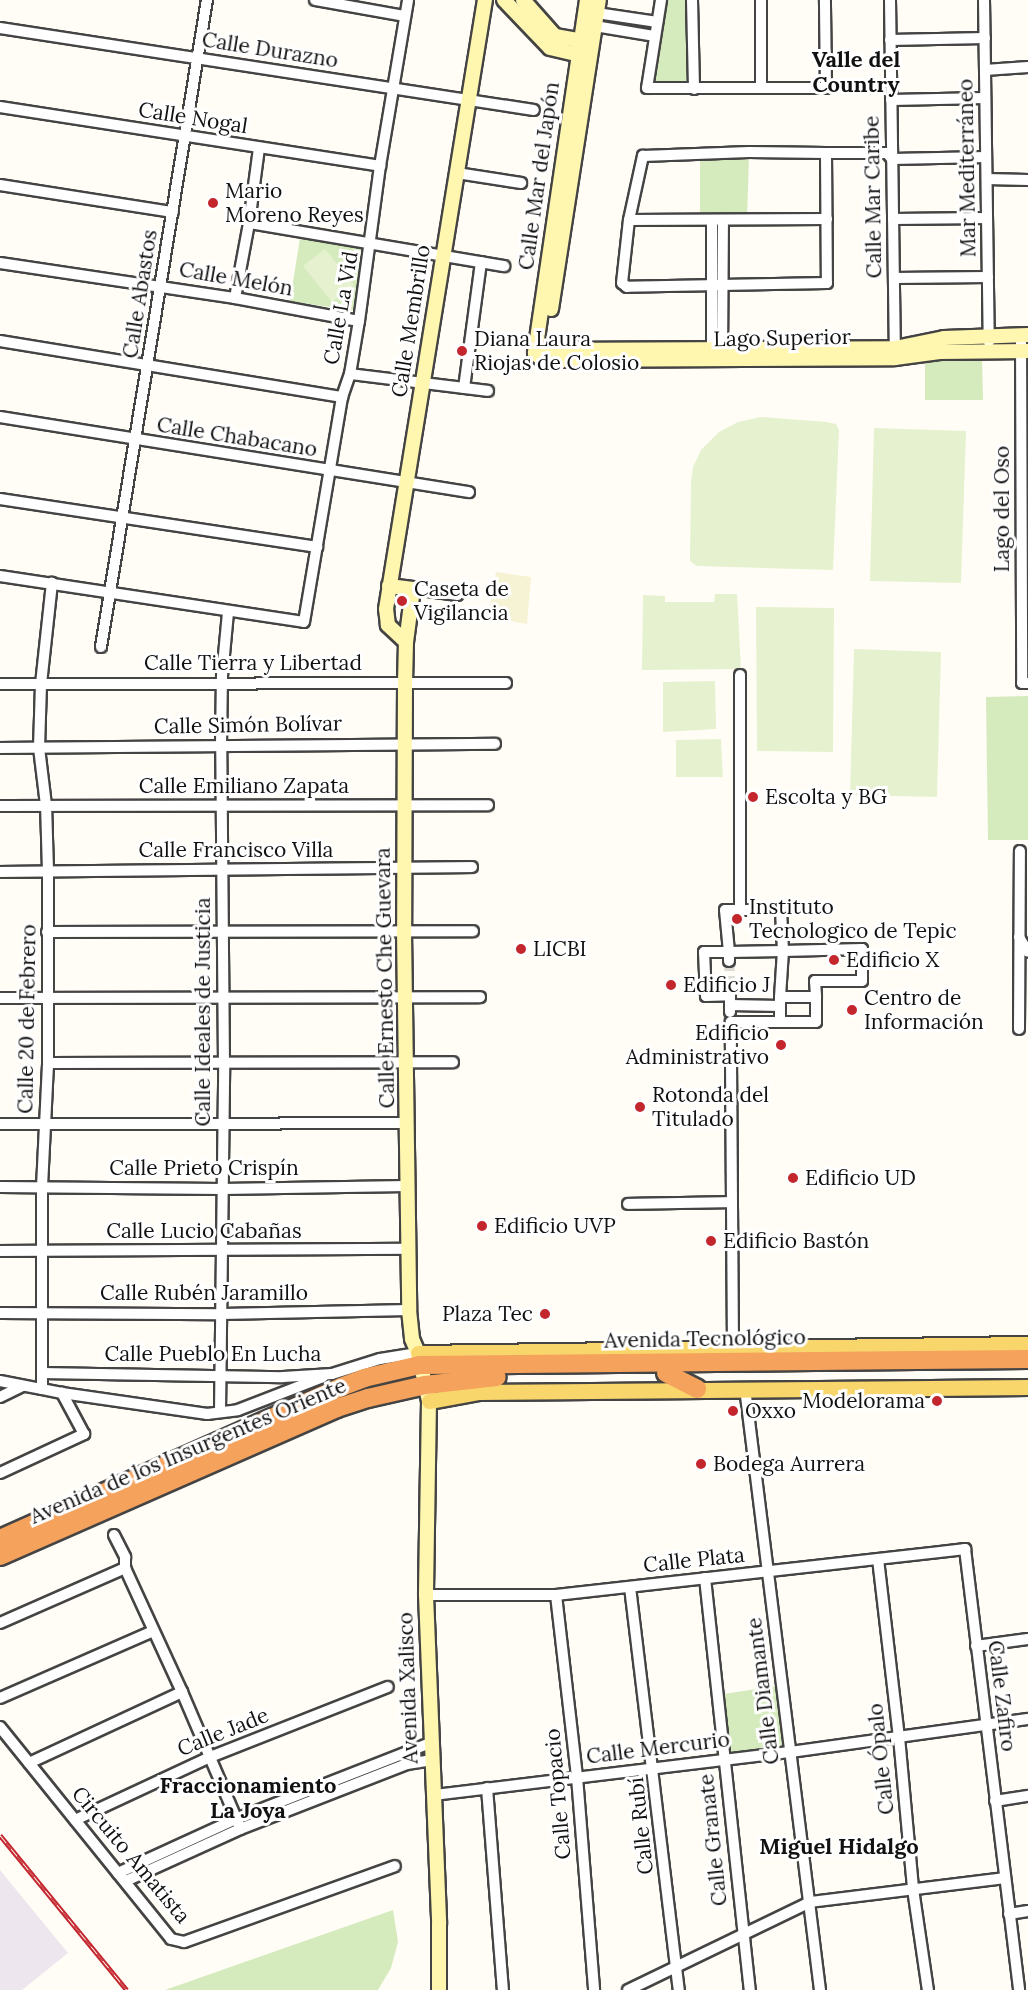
<!DOCTYPE html>
<meta charset="utf-8">
<style>
body{margin:0}
#map{position:relative;width:1028px;height:1990px;overflow:hidden;background:#fffdf5;font-family:Lora,serif}
div>[style]{position:absolute}
[style*='--x']{left:calc(var(--x)*1px);top:calc(var(--y)*1px);width:calc(var(--w)*1px);rotate:calc(var(--a)*1deg)}
.industrial>*{inset:0;background:#eee6ef}
.farmland>*{inset:0;background:#f6f3d4}
.green>*{inset:0;background:#d5ebbd}
.pitch>*{inset:0;background:#e6f2cf}
.street-tunnel>*{height:10px;margin-top:-5px;transform-origin:0;background:repeating-linear-gradient(90deg,#dbdad3 0 10px,transparent 0 15px)}
.roads{filter:drop-shadow(2px 0 #444) drop-shadow(-2px 0 #444) drop-shadow(0 2px #444) drop-shadow(0 -2px #444)}
.street>*{height:10px;margin:-5px;padding:0 5px;transform-origin:5px;border-radius:5px;background:#fff}
.secondary>*{height:14px;margin:-7px;padding:0 7px;transform-origin:7px;border-radius:7px;background:#fff6b0}
.primary>*{height:15px;margin:-7.5px;padding:0 7.5px;transform-origin:7.5px;border-radius:7.5px;background:#f9d66b}
.highway>*{height:18px;margin:-9px;padding:0 9px;transform-origin:9px;border-radius:9px;background:#f5a25d}
.rail>*{height:5px;margin-top:-2.5px;transform-origin:0;background:repeating-linear-gradient(90deg,#fff 0 9px,#c4262e 0 18px);box-sizing:border-box;border-block:2px solid #c4262e}
.dots>*{width:16px;height:16px;translate:-50% -50%;box-sizing:border-box;border:3px solid #fff;border-radius:50%}
span{translate:-50% -50%;white-space:nowrap;text-align:center;line-height:1.15;-webkit-text-stroke:6px #fff;paint-order:stroke}
.street-label{font-size:21px;color:#111}
.poi-label{font-size:21px;color:#111}
.left{translate:0 -50%;text-align:left}
.right{translate:-100% -50%;text-align:right}
.neighbourhood-label{font-size:22px;color:#111;font-weight:700}
</style>
<div id="map">
<div class="industrial">
<div style="clip-path:polygon(0 1870px,68px 1953px,22px 1990px,0 1990px)"></div>
</div>
<div class="farmland">
<div style="clip-path:polygon(496px 572px,531px 577px,527px 624px,488px 617px)"></div>
</div>
<div class="green">
<div style="clip-path:polygon(664px 0,698px 0,699px 88px,652px 88px)"></div>
<div style="clip-path:polygon(700px 155px,749px 155px,747px 218px,700px 218px)"></div>
<div style="clip-path:polygon(300px 238px,366px 249px,356px 311px,290px 301px)"></div>
<div style="clip-path:polygon(982px 357px,983px 400px,925px 400px,925px 360px)"></div>
<div style="clip-path:polygon(1028px 696px,1028px 840px,988px 840px,986px 697px)"></div>
<div style="clip-path:polygon(776px 1686px,784px 1749px,731px 1755px,724px 1694px)"></div>
<div style="clip-path:polygon(393px 1910px,398px 1942px,391px 1968px,378px 1990px,165px 1990px)"></div>
</div>
<div class="pitch">
<div style="clip-path:polygon(325px 249px,354px 285px,332px 302px,303px 266px)"></div>
<div style="clip-path:polygon(761px 417px,827px 422px,836px 424px,839px 430px,833px 570px,697px 566px,690px 561px,691px 481px,693px 467px,701px 450px,719px 432px,738px 422px)"></div>
<div style="clip-path:polygon(874px 428px,966px 431px,961px 583px,870px 581px)"></div>
<div style="clip-path:polygon(715px 594px,737px 594px,741px 669px,642px 670px,643px 595px,665px 596px,665px 602px,714px 602px)"></div>
<div style="clip-path:polygon(756px 607px,834px 608px,833px 752px,757px 751px)"></div>
<div style="clip-path:polygon(854px 649px,941px 652px,937px 797px,850px 795px)"></div>
<div style="clip-path:polygon(715px 681px,716px 729px,663px 732px,663px 682px)"></div>
<div style="clip-path:polygon(721px 739px,723px 777px,676px 777px,676px 740px)"></div>
</div>
<div class="street-tunnel">
<div style="--x:729;--y:961;--w:22;--a:87"></div>
</div>
<div class="roads">
<div class="street">
<div style="--x:315;--y:0;--w:91;--a:10.1"></div>
<div style="--x:661;--y:0;--w:89;--a:99"></div>
<div style="--x:647;--y:88;--w:179;--a:0"></div>
<div style="--x:826;--y:88;--w:88;--a:-90.7"></div>
<div style="--x:692;--y:0;--w:89;--a:88.7"></div>
<div style="--x:761;--y:0;--w:88;--a:90"></div>
<div style="--x:890;--y:0;--w:355;--a:89.2"></div>
<div style="--x:984;--y:0;--w:342;--a:89.2"></div>
<div style="--x:590;--y:12;--w:68;--a:8.5"></div>
<div style="--x:589;--y:25;--w:67;--a:9.5"></div>
<div style="--x:0;--y:28;--w:540;--a:8.73"></div>
<div style="--x:890;--y:40;--w:95;--a:-1.2"></div>
<div style="--x:985;--y:70;--w:43;--a:-4"></div>
<div style="--x:891;--y:100;--w:94;--a:-1.2"></div>
<div style="--x:0;--y:107;--w:385;--a:8.8"></div>
<div style="--x:749;--y:152;--w:77;--a:0.7"></div>
<div style="--x:826;--y:153;--w:130;--a:89.6"></div>
<div style="--x:827;--y:283;--w:200;--a:178.9"></div>
<div style="--x:627;--y:287;--w:6;--a:-141"></div>
<div style="--x:622;--y:283;--w:63;--a:-83.7"></div>
<div style="--x:629;--y:220;--w:66;--a:-77.7"></div>
<div style="--x:643;--y:156;--w:106;--a:-2.2"></div>
<div style="--x:826;--y:153;--w:61;--a:0"></div>
<div style="--x:887;--y:153;--w:8;--a:50"></div>
<div style="--x:892;--y:159;--w:94;--a:-1.2"></div>
<div style="--x:457;--y:173;--w:65;--a:8.9"></div>
<div style="--x:987;--y:179;--w:41;--a:1.4"></div>
<div style="--x:0;--y:185;--w:175;--a:8.9"></div>
<div style="--x:893;--y:219;--w:94;--a:-0.6"></div>
<div style="--x:629;--y:220;--w:198;--a:-0.3"></div>
<div style="--x:249;--y:223;--w:259;--a:9.6"></div>
<div style="--x:0;--y:263;--w:238;--a:8.5"></div>
<div style="--x:235;--y:298;--w:126;--a:10.5"></div>
<div style="--x:894;--y:278;--w:94;--a:-0.6"></div>
<div style="--x:235;--y:298;--w:76;--a:-79.4"></div>
<div style="--x:249;--y:223;--w:76;--a:-82.4"></div>
<div style="--x:1021;--y:335;--w:348;--a:89.8"></div>
<div style="--x:1022;--y:683;--w:6;--a:0"></div>
<div style="--x:0;--y:341;--w:347;--a:9.3"></div>
<div style="--x:712;--y:354;--w:134;--a:-90"></div>
<div style="--x:722;--y:357;--w:137;--a:-89.6"></div>
<div style="--x:350;--y:374;--w:139;--a:7"></div>
<div style="--x:464;--y:388;--w:127;--a:-82.3"></div>
<div style="--x:0;--y:417;--w:475;--a:9.1"></div>
<div style="--x:0;--y:499;--w:321;--a:8.6"></div>
<div style="--x:0;--y:576;--w:307;--a:8.6"></div>
<div style="--x:304;--y:622;--w:228;--a:-80.4"></div>
<div style="--x:342;--y:397;--w:24;--a:-71"></div>
<div style="--x:350;--y:374;--w:54;--a:-80.4"></div>
<div style="--x:359;--y:321;--w:156;--a:-82.3"></div>
<div style="--x:380;--y:166;--w:168;--a:-80.4"></div>
<div style="--x:413;--y:589;--w:45;--a:7.6"></div>
<div style="--x:101;--y:647;--w:656;--a:-80.7"></div>
<div style="--x:740;--y:675;--w:235;--a:90"></div>
<div style="--x:0;--y:684;--w:506;--a:-0.11"></div>
<div style="--x:0;--y:748;--w:495;--a:-0.5"></div>
<div style="--x:0;--y:806;--w:488;--a:-0.1"></div>
<div style="--x:0;--y:872;--w:472;--a:-0.6"></div>
<div style="--x:725;--y:910;--w:56;--a:0"></div>
<div style="--x:781;--y:910;--w:41;--a:87.2"></div>
<div style="--x:783;--y:951;--w:54;--a:178.9"></div>
<div style="--x:729;--y:952;--w:42;--a:-95.4"></div>
<div style="--x:47;--y:932;--w:426;--a:-0.1"></div>
<div style="--x:1019;--y:937;--w:17;--a:59"></div>
<div style="--x:729;--y:961;--w:9;--a:-90"></div>
<div style="--x:729;--y:952;--w:25;--a:180"></div>
<div style="--x:704;--y:952;--w:44;--a:87.4"></div>
<div style="--x:706;--y:996;--w:24;--a:-2"></div>
<div style="--x:730;--y:995;--w:10;--a:90"></div>
<div style="--x:780;--y:997;--w:46;--a:-86.3"></div>
<div style="--x:783;--y:951;--w:79;--a:-1.5"></div>
<div style="--x:862;--y:949;--w:32;--a:90"></div>
<div style="--x:862;--y:981;--w:47;--a:180"></div>
<div style="--x:815;--y:981;--w:16;--a:86"></div>
<div style="--x:0;--y:998;--w:480;--a:-0.1"></div>
<div style="--x:730;--y:1012;--w:7;--a:-90"></div>
<div style="--x:730;--y:1005;--w:50;--a:1.1"></div>
<div style="--x:1019;--y:1029;--w:178;--a:-89.7"></div>
<div style="--x:48;--y:1063;--w:405;--a:-0.1"></div>
<div style="--x:0;--y:1124;--w:407;--a:-0.1"></div>
<div style="--x:0;--y:1187;--w:222;--a:0.5"></div>
<div style="--x:222;--y:1189;--w:185;--a:-0.9"></div>
<div style="--x:628;--y:1204;--w:104;--a:-1.1"></div>
<div style="--x:0;--y:1251;--w:408;--a:-0.3"></div>
<div style="--x:0;--y:1313;--w:222;--a:0.3"></div>
<div style="--x:222;--y:1314;--w:187;--a:-1.2"></div>
<div style="--x:733;--y:1347;--w:325;--a:-90.4"></div>
<div style="--x:731;--y:1022;--w:85;--a:0"></div>
<div style="--x:816;--y:1022;--w:25;--a:-90"></div>
<div style="--x:816;--y:997;--w:36;--a:180"></div>
<div style="--x:780;--y:997;--w:25;--a:90"></div>
<div style="--x:42;--y:1373;--w:241;--a:1"></div>
<div style="--x:283;--y:1377;--w:49;--a:-3.5"></div>
<div style="--x:332;--y:1374;--w:50;--a:-17.4"></div>
<div style="--x:380;--y:1359;--w:38;--a:-9"></div>
<div style="--x:0;--y:1381;--w:43;--a:10.8"></div>
<div style="--x:745;--y:1388;--w:607;--a:82.9"></div>
<div style="--x:62;--y:1393;--w:147;--a:8.2"></div>
<div style="--x:207;--y:1414;--w:31;--a:-7"></div>
<div style="--x:238;--y:1410;--w:91;--a:-21.2"></div>
<div style="--x:0;--y:1397;--w:25;--a:-26"></div>
<div style="--x:220;--y:1412;--w:349;--a:-89.3"></div>
<div style="--x:224;--y:1063;--w:318;--a:-90.5"></div>
<div style="--x:221;--y:745;--w:69;--a:-89.2"></div>
<div style="--x:222;--y:676;--w:64;--a:-84.6"></div>
<div style="--x:0;--y:1473;--w:93;--a:-24.9"></div>
<div style="--x:84;--y:1434;--w:47;--a:-118.2"></div>
<div style="--x:62;--y:1393;--w:20;--a:-169"></div>
<div style="--x:42;--y:1389;--w:202;--a:-90"></div>
<div style="--x:42;--y:1187;--w:124;--a:-87.2"></div>
<div style="--x:48;--y:1063;--w:192;--a:-90"></div>
<div style="--x:48;--y:871;--w:66;--a:-91.7"></div>
<div style="--x:46;--y:805;--w:57;--a:-97"></div>
<div style="--x:39;--y:748;--w:64;--a:-88.2"></div>
<div style="--x:41;--y:684;--w:102;--a:-83.8"></div>
<div style="--x:114;--y:1535;--w:25;--a:63"></div>
<div style="--x:125;--y:1557;--w:11;--a:90"></div>
<div style="--x:125;--y:1568;--w:136;--a:65.3"></div>
<div style="--x:182;--y:1692;--w:145;--a:66.8"></div>
<div style="--x:878;--y:1559;--w:179;--a:83.3"></div>
<div style="--x:899;--y:1737;--w:153;--a:84.7"></div>
<div style="--x:913;--y:1889;--w:102;--a:81.6"></div>
<div style="--x:705;--y:1578;--w:414;--a:83.8"></div>
<div style="--x:630;--y:1587;--w:406;--a:83.1"></div>
<div style="--x:426;--y:1595;--w:130;--a:0"></div>
<div style="--x:556;--y:1595;--w:412;--a:-6.4"></div>
<div style="--x:965;--y:1549;--w:444;--a:83"></div>
<div style="--x:556;--y:1595;--w:183;--a:83.4"></div>
<div style="--x:577;--y:1777;--w:214;--a:85.4"></div>
<div style="--x:0;--y:1623;--w:137;--a:-23.7"></div>
<div style="--x:976;--y:1646;--w:52;--a:-7.7"></div>
<div style="--x:0;--y:1698;--w:167;--a:-23.6"></div>
<div style="--x:0;--y:1727;--w:272;--a:51.1"></div>
<div style="--x:171;--y:1939;--w:13;--a:13"></div>
<div style="--x:184;--y:1942;--w:224;--a:-19.8"></div>
<div style="--x:29;--y:1763;--w:169;--a:-24.9"></div>
<div style="--x:487;--y:1788;--w:203;--a:85.5"></div>
<div style="--x:434;--y:1795;--w:359;--a:-6.9"></div>
<div style="--x:790;--y:1752;--w:240;--a:-7.9"></div>
<div style="--x:995;--y:1801;--w:33;--a:-9"></div>
<div style="--x:75;--y:1820;--w:149;--a:-25"></div>
<div style="--x:210;--y:1757;--w:191;--a:-21.5"></div>
<div style="--x:118;--y:1873;--w:130;--a:-24.6"></div>
<div style="--x:236;--y:1819;--w:208;--a:-21.4"></div>
<div style="--x:126;--y:1881;--w:125;--a:-24.5"></div>
<div style="--x:240;--y:1829;--w:179;--a:-21.3"></div>
<div style="--x:407;--y:1764;--w:24;--a:-9"></div>
<div style="--x:1009;--y:1914;--w:19;--a:-9"></div>
<div style="--x:628;--y:1990;--w:202;--a:-25.8"></div>
<div style="--x:810;--y:1902;--w:196;--a:-7"></div>
</div>
<div class="secondary">
<div style="--x:504;--y:0;--w:66;--a:46.2"></div>
<div style="--x:550;--y:48;--w:36;--a:13"></div>
<div style="--x:523;--y:0;--w:48;--a:48.4"></div>
<div style="--x:555;--y:36;--w:34;--a:10"></div>
<div style="--x:587;--y:0;--w:357;--a:98.4"></div>
<div style="--x:535;--y:353;--w:4;--a:45"></div>
<div style="--x:538;--y:356;--w:7;--a:34"></div>
<div style="--x:544;--y:360;--w:351;--a:-0.3"></div>
<div style="--x:895;--y:358;--w:45;--a:-7.6"></div>
<div style="--x:940;--y:352;--w:88;--a:-0.7"></div>
<div style="--x:551;--y:309;--w:313;--a:-81.2"></div>
<div style="--x:545;--y:350;--w:350;--a:-0.3"></div>
<div style="--x:895;--y:348;--w:50;--a:-11.5"></div>
<div style="--x:944;--y:338;--w:84;--a:-2"></div>
<div style="--x:389;--y:586;--w:24;--a:7"></div>
<div style="--x:413;--y:589;--w:53;--a:97.5"></div>
<div style="--x:406;--y:642;--w:40;--a:91.4"></div>
<div style="--x:405;--y:682;--w:250;--a:90.2"></div>
<div style="--x:404;--y:932;--w:378;--a:89.2"></div>
<div style="--x:409;--y:1310;--w:29;--a:84"></div>
<div style="--x:412;--y:1339;--w:15;--a:67"></div>
<div style="--x:418;--y:1353;--w:49;--a:77.1"></div>
<div style="--x:429;--y:1401;--w:194;--a:90.9"></div>
<div style="--x:426;--y:1595;--w:329;--a:87.7"></div>
<div style="--x:439;--y:1924;--w:66;--a:90"></div>
<div style="--x:406;--y:642;--w:25;--a:-137"></div>
<div style="--x:388;--y:625;--w:16;--a:-97"></div>
<div style="--x:386;--y:609;--w:617;--a:-80.77"></div>
</div>
<div class="primary">
<div style="--x:418;--y:1353;--w:610;--a:-0.85"></div>
<div style="--x:429;--y:1401;--w:51;--a:-10.2"></div>
<div style="--x:479;--y:1392;--w:549;--a:-0.52"></div>
</div>
<div class="highway">
<div style="--x:666;--y:1373;--w:35;--a:27"></div>
<div style="--x:0;--y:1539;--w:373;--a:-24"></div>
<div style="--x:341;--y:1387;--w:25;--a:-21"></div>
<div style="--x:364;--y:1378;--w:57;--a:-13.1"></div>
<div style="--x:420;--y:1365;--w:608;--a:-0.57"></div>
<div style="--x:0;--y:1556;--w:368;--a:-23.7"></div>
<div style="--x:337;--y:1408;--w:33;--a:-18"></div>
<div style="--x:368;--y:1398;--w:58;--a:-12.8"></div>
<div style="--x:425;--y:1385;--w:72;--a:-6.3"></div>
</div>
</div>
<div class="rail">
<div style="--x:0;--y:1835;--w:200;--a:50.7"></div>
</div>
<div class="dots">
<div style="left:213px;top:203px;background:#c4262e"></div>
<div style="left:462px;top:351px;background:#c4262e"></div>
<div style="left:402px;top:601px;background:#c4262e"></div>
<div style="left:753px;top:797px;background:#c4262e"></div>
<div style="left:737px;top:919px;background:#c4262e"></div>
<div style="left:521px;top:949px;background:#c4262e"></div>
<div style="left:834px;top:960px;background:#c4262e"></div>
<div style="left:671px;top:985px;background:#c4262e"></div>
<div style="left:852px;top:1010px;background:#c4262e"></div>
<div style="left:781px;top:1045px;background:#c4262e"></div>
<div style="left:640px;top:1107px;background:#c4262e"></div>
<div style="left:793px;top:1178px;background:#c4262e"></div>
<div style="left:482px;top:1226px;background:#c4262e"></div>
<div style="left:711px;top:1241px;background:#c4262e"></div>
<div style="left:545px;top:1314px;background:#c4262e"></div>
<div style="left:937px;top:1401px;background:#c4262e"></div>
<div style="left:733px;top:1411px;background:#c4262e"></div>
<div style="left:701px;top:1464px;background:#c4262e"></div>
</div>
<div class="street-label">
<span style="left:270px;top:50px;rotate:9deg">Calle Durazno</span>
<span style="left:193px;top:118px;rotate:9deg">Calle Nogal</span>
<span style="left:967px;top:168px;rotate:-91deg">Mar Mediterráneo</span>
<span style="left:539px;top:176px;rotate:-82deg">Calle Mar del Japón</span>
<span style="left:873px;top:197px;rotate:-91deg">Calle Mar Caribe</span>
<span style="left:236px;top:279px;rotate:10deg">Calle Melón</span>
<span style="left:140px;top:294px;rotate:-81deg">Calle Abastos</span>
<span style="left:341px;top:308px;rotate:-80deg">Calle La Vid</span>
<span style="left:411px;top:321px;rotate:-81deg">Calle Membrillo</span>
<span style="left:782px;top:338px;rotate:-1deg">Lago Superior</span>
<span style="left:237px;top:437px;rotate:9deg">Calle Chabacano</span>
<span style="left:1002px;top:509px;rotate:-90deg">Lago del Oso</span>
<span style="left:253px;top:663px">Calle Tierra y Libertad</span>
<span style="left:248px;top:725px;rotate:-1deg">Calle Simón Bolívar</span>
<span style="left:244px;top:786px">Calle Emiliano Zapata</span>
<span style="left:236px;top:850px">Calle Francisco Villa</span>
<span style="left:385px;top:978px;rotate:-91deg">Calle Ernesto Che Guevara</span>
<span style="left:203px;top:1012px;rotate:-90deg">Calle Ideales de Justicia</span>
<span style="left:27px;top:1019px;rotate:-89deg">Calle 20 de Febrero</span>
<span style="left:204px;top:1168px">Calle Prieto Crispín</span>
<span style="left:204px;top:1231px">Calle Lucio Cabañas</span>
<span style="left:204px;top:1293px">Calle Rubén Jaramillo</span>
<span style="left:705px;top:1339px;rotate:-1deg">Avenida Tecnológico</span>
<span style="left:213px;top:1354px">Calle Pueblo En Lucha</span>
<span style="left:188px;top:1451px;rotate:-23deg">Avenida de los Insurgentes Oriente</span>
<span style="left:694px;top:1560px;rotate:-6deg">Calle Plata</span>
<span style="left:408px;top:1688px;rotate:-92deg">Avenida Xalisco</span>
<span style="left:763px;top:1691px;rotate:-97deg">Calle Diamante</span>
<span style="left:1002px;top:1696px;rotate:83deg">Calle Zafiro</span>
<span style="left:223px;top:1732px;rotate:-22deg">Calle Jade</span>
<span style="left:658px;top:1748px;rotate:-7deg">Calle Mercurio</span>
<span style="left:881px;top:1759px;rotate:-96deg">Calle Ópalo</span>
<span style="left:558px;top:1794px;rotate:-95deg">Calle Topacio</span>
<span style="left:641px;top:1826px;rotate:-96deg">Calle Rubí</span>
<span style="left:713px;top:1840px;rotate:-96deg">Calle Granate</span>
<span style="left:131px;top:1855px;rotate:50deg">Circuito Amatista</span>
</div>
<div class="poi-label">
<span class="left" style="left:225px;top:203px">Mario<br>Moreno Reyes</span>
<span class="left" style="left:474px;top:351px">Diana Laura<br>Riojas de Colosio</span>
<span class="left" style="left:414px;top:601px">Caseta de<br>Vigilancia</span>
<span class="left" style="left:765px;top:797px">Escolta y BG</span>
<span class="left" style="left:749px;top:919px">Instituto<br>Tecnologico de Tepic</span>
<span class="left" style="left:533px;top:949px">LICBI</span>
<span class="left" style="left:846px;top:960px">Edificio X</span>
<span class="left" style="left:683px;top:985px">Edificio J</span>
<span class="left" style="left:864px;top:1010px">Centro de<br>Información</span>
<span class="right" style="left:769px;top:1045px">Edificio<br>Administrativo</span>
<span class="left" style="left:652px;top:1107px">Rotonda del<br>Titulado</span>
<span class="left" style="left:805px;top:1178px">Edificio UD</span>
<span class="left" style="left:494px;top:1226px">Edificio UVP</span>
<span class="left" style="left:723px;top:1241px">Edificio Bastón</span>
<span class="right" style="left:533px;top:1314px">Plaza Tec</span>
<span class="right" style="left:925px;top:1401px">Modelorama</span>
<span class="left" style="left:745px;top:1411px">Oxxo</span>
<span class="left" style="left:713px;top:1464px">Bodega Aurrera</span>
</div>
<div class="neighbourhood-label">
<span style="left:856px;top:72px">Valle del<br>Country</span>
<span style="left:248px;top:1798px">Fraccionamiento<br>La Joya</span>
<span style="left:839px;top:1847px">Miguel Hidalgo</span>
</div>
</div>
